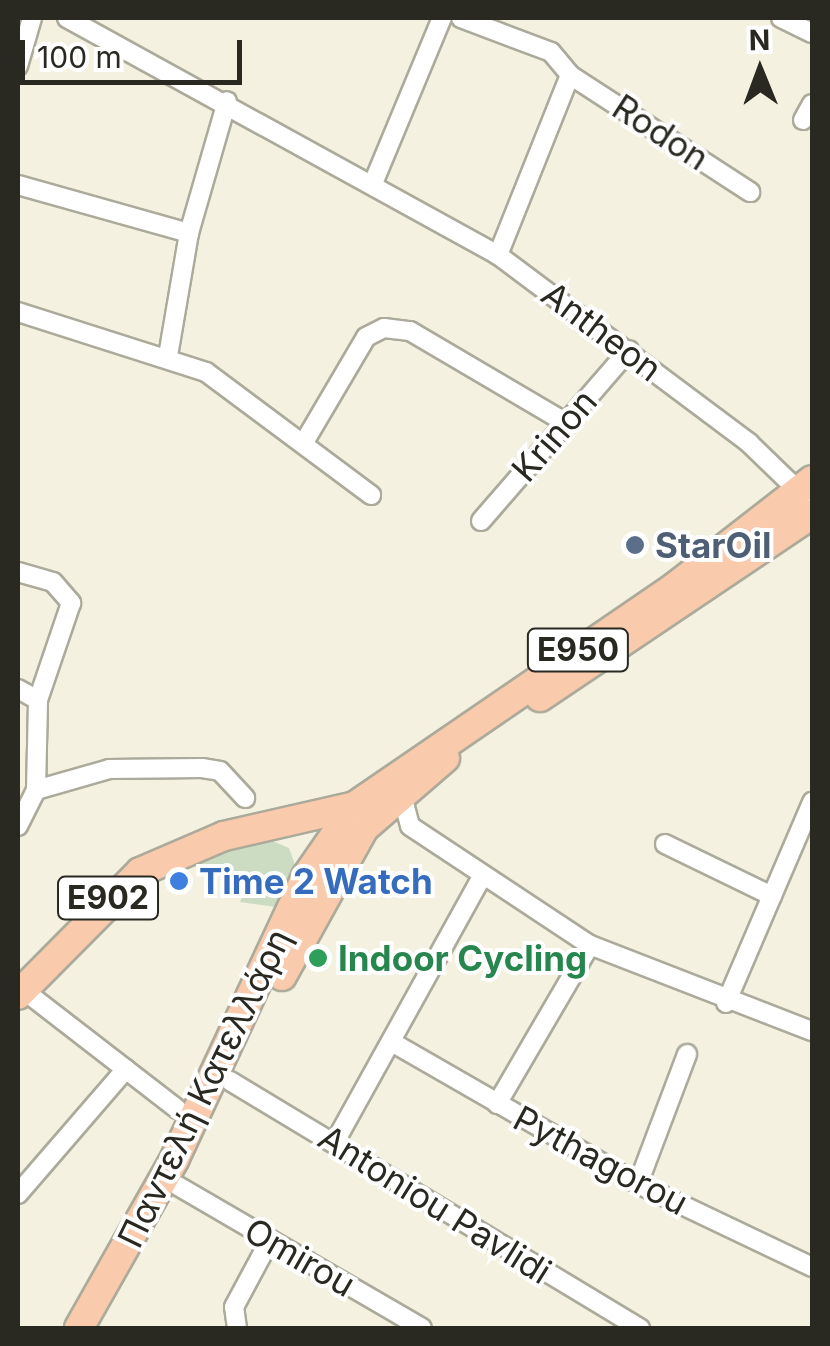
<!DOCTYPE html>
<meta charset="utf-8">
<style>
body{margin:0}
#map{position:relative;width:830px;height:1346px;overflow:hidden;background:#f4f1e0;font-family:Inter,sans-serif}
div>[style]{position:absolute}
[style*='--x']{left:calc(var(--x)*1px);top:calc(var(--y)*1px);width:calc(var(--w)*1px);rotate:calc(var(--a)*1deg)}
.green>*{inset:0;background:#ccdcc2}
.roads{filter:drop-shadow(2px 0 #acaa9a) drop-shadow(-2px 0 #acaa9a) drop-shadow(0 2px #acaa9a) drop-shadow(0 -2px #acaa9a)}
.minor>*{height:18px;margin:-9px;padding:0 9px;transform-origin:9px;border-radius:9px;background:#fff}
.primary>*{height:28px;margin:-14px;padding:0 14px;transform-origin:14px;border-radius:14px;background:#facaad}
.dots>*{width:28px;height:28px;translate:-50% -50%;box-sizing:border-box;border:5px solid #fff;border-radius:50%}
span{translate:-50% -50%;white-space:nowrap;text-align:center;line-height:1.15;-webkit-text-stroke:8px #fff;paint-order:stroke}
.shield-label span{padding:2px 8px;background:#fff;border:2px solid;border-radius:8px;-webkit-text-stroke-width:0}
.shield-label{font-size:32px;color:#292821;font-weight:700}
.street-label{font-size:35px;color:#292821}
.service-label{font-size:35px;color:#4e5e75;font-weight:700}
.left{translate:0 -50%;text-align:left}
.shop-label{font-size:35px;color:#366cbe;font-weight:700}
.leisure-label{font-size:35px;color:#27864d;font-weight:700}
.frame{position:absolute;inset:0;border:20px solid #292821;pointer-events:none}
.north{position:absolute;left:710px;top:20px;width:100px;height:100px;-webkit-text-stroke:8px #fff;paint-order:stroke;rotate:359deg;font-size:28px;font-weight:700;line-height:40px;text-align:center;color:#292821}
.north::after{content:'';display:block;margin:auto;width:35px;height:45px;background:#292821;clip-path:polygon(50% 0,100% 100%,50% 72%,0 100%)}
.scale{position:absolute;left:20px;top:40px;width:222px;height:45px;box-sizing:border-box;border:5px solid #292821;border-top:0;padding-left:12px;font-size:30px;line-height:35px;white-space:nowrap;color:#292821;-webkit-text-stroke:8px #fff;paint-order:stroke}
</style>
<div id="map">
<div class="green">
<div style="clip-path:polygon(263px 837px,289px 848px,297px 870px,276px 907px,240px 902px,244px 892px,190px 858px)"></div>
</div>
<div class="roads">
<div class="minor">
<div style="--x:67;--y:18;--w:492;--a:28.8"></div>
<div style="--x:498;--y:255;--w:314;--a:36.8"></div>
<div style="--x:749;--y:443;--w:78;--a:44"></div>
<div style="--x:461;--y:18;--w:96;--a:20.7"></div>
<div style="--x:551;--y:52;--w:30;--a:50"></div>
<div style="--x:570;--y:75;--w:194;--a:111.8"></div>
<div style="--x:781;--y:18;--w:34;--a:26"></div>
<div style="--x:18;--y:66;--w:50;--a:-73.7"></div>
<div style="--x:570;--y:75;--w:215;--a:33"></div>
<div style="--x:803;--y:120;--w:18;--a:-61"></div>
<div style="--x:374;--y:181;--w:177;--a:-67.4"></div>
<div style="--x:18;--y:185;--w:178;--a:15.7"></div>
<div style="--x:18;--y:312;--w:197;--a:17.7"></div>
<div style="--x:206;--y:372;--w:206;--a:36.7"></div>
<div style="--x:168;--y:356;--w:125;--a:-80.3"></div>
<div style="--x:189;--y:233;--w:137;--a:-73.9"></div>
<div style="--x:306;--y:439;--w:118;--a:-59.5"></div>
<div style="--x:366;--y:337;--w:20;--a:-27"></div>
<div style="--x:384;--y:328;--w:26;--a:7"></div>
<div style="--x:410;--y:331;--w:178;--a:30.5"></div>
<div style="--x:481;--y:521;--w:226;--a:-49.1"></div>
<div style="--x:18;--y:572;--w:36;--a:16"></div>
<div style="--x:53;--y:582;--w:28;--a:49"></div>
<div style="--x:71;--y:603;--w:102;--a:108.8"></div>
<div style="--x:18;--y:689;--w:23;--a:29"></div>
<div style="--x:36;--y:790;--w:76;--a:-16"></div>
<div style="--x:109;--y:769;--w:93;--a:-0.6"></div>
<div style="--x:202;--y:768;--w:18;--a:9"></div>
<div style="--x:220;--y:771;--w:37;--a:47"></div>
<div style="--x:401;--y:792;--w:35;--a:75"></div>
<div style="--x:410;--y:826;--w:216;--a:33.5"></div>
<div style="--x:590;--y:945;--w:238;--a:21.2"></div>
<div style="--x:18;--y:826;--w:40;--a:-63.4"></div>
<div style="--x:36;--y:790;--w:90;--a:-88.7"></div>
<div style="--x:665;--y:844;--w:119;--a:25.9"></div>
<div style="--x:22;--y:989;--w:196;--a:37.7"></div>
<div style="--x:726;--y:1003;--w:219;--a:-66.8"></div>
<div style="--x:395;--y:1044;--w:280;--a:29.9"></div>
<div style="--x:638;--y:1184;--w:193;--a:25.5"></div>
<div style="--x:230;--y:1081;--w:479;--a:31.1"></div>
<div style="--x:497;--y:1104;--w:184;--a:-59.7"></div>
<div style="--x:336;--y:1140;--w:301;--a:-61"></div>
<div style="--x:638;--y:1184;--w:139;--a:-69.3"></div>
<div style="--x:178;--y:1186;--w:282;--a:30.2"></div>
<div style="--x:18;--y:1194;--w:165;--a:-49.2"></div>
<div style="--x:237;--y:1328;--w:21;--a:-98"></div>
<div style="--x:234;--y:1307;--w:76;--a:-61.8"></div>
</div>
<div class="primary">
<div style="--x:540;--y:697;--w:328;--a:-33.9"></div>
<div style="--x:282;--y:976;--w:169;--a:-61"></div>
<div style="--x:364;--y:828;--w:107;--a:-40.8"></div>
<div style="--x:18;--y:995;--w:173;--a:-45.2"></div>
<div style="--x:140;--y:872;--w:91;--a:-23.2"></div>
<div style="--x:224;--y:836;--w:134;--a:-12.9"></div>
<div style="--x:79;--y:1328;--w:195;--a:-60.5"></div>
<div style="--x:175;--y:1158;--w:310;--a:-65"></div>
<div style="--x:306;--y:877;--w:86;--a:-55.4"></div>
<div style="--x:355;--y:806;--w:389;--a:-34.4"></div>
<div style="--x:676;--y:586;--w:172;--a:-37.9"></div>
</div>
</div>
<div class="dots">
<div style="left:635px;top:545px;background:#5c6f8a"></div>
<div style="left:179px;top:881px;background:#3f7fe0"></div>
<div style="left:318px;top:958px;background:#2e9e5b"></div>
</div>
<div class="shield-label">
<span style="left:578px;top:650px">E950</span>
<span style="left:108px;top:898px">E902</span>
</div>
<div class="street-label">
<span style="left:661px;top:132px;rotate:33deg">Rodon</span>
<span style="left:602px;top:331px;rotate:37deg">Antheon</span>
<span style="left:554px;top:435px;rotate:-49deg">Krinon</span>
<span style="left:204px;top:1088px;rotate:-64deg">Παντελή Κατελλάρη</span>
<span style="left:601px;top:1160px;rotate:28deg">Pythagorou</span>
<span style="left:435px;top:1204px;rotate:32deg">Antoniou Pavlidi</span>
<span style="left:300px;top:1257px;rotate:30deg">Omirou</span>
</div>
<div class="service-label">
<span class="left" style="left:655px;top:545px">StarOil</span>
</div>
<div class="shop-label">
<span class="left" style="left:199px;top:881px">Time 2 Watch</span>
</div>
<div class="leisure-label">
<span class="left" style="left:338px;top:958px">Indoor Cycling</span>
</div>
<div class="frame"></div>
<div class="north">N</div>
<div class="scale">100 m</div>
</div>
